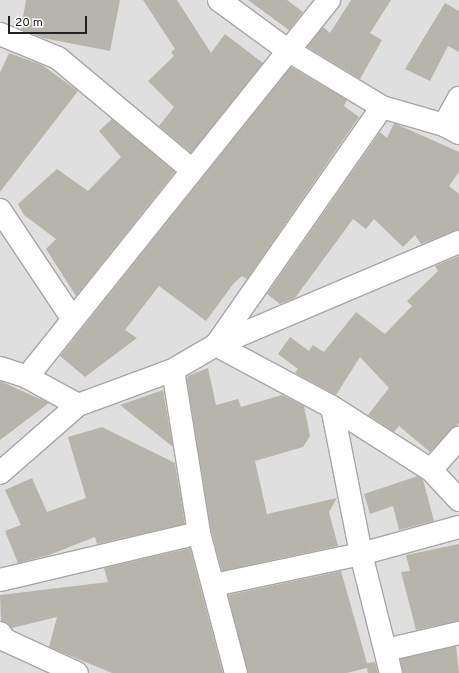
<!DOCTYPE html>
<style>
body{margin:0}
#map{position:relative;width:459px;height:673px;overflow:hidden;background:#f1f1e9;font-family:Overpass,sans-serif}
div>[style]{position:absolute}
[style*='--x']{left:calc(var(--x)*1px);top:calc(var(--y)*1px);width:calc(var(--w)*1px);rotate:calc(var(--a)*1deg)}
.residential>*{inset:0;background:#e0dfdf}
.building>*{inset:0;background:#b7b4ab}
.roads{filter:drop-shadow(1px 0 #a6a6a6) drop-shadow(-1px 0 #a6a6a6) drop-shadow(0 1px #a6a6a6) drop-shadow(0 -1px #a6a6a6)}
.street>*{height:22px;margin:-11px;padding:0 11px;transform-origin:11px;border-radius:11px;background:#fff}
span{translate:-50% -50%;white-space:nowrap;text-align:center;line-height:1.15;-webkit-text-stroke:3px #fff;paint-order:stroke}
.scale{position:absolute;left:8px;top:16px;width:79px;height:18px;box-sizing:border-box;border:2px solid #222;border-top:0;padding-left:5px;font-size:12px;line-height:14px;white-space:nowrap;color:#222;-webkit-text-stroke:3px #fff;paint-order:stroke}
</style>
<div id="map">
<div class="residential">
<div style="clip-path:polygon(0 0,459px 0,459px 673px,0 673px)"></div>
</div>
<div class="building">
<div style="clip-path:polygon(26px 0,120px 0,110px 51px,43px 38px,21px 29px)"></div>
<div style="clip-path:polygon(143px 0,177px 0,211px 53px,225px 34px,263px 63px,191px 153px,159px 126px,174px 107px,148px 81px,174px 56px,171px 52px,175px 49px)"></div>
<div style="clip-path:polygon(248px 0,287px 0,303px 12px,289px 30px)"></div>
<div style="clip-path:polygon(351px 0,391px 0,370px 33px,382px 40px,360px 79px,307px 47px,323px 27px,330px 33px)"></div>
<div style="clip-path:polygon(445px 3px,459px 11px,459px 52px,448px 46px,430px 81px,405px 69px)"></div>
<div style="clip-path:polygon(9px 53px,42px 65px,78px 91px,0 192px,0 73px)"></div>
<div style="clip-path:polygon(291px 67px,347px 100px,344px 106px,359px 117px,247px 279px,242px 276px,234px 283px,206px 321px,159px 286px,125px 330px,137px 338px,85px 377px,60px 356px)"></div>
<div style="clip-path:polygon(112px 119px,175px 172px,76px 296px,46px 249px,56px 239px,24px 215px,18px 204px,57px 169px,88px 191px,121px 157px,99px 131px)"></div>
<div style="clip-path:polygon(394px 123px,459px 152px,459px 172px,449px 186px,459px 194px,459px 230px,421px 244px,415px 235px,403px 247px,374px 219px,366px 229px,353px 219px,295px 298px,280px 304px,267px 294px,380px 132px,387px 138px)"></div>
<div style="clip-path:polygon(459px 256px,459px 423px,430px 452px,399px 426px,394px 432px,368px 415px,389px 388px,360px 357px,336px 395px,295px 373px,298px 369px,278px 354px,290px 337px,309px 351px,313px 345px,324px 352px,356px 312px,385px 334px,412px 306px,407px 301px,438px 271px,435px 266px)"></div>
<div style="clip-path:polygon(208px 368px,216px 405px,238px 399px,241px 407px,282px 395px,304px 406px,310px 436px,303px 447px,255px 461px,267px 514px,337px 498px,329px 512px,338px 546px,222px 571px,211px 530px,187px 381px,188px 376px)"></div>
<div style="clip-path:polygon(0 381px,49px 403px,0 440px)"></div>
<div style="clip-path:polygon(163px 390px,173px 447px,120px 405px)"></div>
<div style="clip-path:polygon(102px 427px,175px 463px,185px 524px,97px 544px,95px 537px,49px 555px,18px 563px,5px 531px,21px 525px,5px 490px,32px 478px,47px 512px,86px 498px,68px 437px)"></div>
<div style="clip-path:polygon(418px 476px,423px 480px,434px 521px,399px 530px,393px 506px,370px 514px,364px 494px)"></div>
<div style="clip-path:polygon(459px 544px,459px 621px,416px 630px,401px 572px,410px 571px,406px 555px)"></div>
<div style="clip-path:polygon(190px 548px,223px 673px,112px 673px,49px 647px,57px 617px,12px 628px,1px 621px,0 595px,108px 582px,104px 568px)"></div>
<div style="clip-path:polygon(341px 571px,367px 663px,375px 662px,378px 673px,368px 673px,367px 668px,347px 673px,248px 673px,228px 595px)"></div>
<div style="clip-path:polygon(456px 646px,459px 673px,403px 673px,400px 659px)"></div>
</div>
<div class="roads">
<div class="street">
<div style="--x:219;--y:0;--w:83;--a:36.2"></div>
<div style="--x:286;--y:49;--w:112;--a:31.1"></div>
<div style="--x:382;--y:107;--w:65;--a:16.2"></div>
<div style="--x:444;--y:125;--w:17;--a:28"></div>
<div style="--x:0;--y:34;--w:63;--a:22.5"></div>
<div style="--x:58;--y:58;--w:175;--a:39.9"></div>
<div style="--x:382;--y:107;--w:290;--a:124.9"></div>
<div style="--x:216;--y:345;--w:132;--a:28.1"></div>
<div style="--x:332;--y:407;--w:117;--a:32.5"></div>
<div style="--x:431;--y:470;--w:41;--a:47"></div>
<div style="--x:444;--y:125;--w:31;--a:-61"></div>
<div style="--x:0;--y:210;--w:130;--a:56.3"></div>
<div style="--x:0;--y:368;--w:28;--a:18"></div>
<div style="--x:173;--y:370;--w:165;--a:80.9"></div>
<div style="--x:199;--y:533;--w:145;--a:75.2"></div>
<div style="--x:78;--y:405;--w:58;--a:-151.2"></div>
<div style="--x:27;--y:377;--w:483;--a:-51.3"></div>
<div style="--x:332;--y:407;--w:150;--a:78.8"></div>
<div style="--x:361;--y:554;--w:123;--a:75.9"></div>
<div style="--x:431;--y:470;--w:43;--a:-48.8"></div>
<div style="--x:0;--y:473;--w:103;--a:-41.1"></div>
<div style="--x:78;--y:405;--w:101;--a:-20.2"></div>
<div style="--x:173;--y:370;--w:50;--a:-30.2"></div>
<div style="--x:216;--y:345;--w:264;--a:-23"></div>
<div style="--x:0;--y:580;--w:204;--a:-13.3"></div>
<div style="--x:214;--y:585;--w:150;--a:-11.9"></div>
<div style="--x:361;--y:554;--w:102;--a:-15.4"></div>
<div style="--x:0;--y:633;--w:9;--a:54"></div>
<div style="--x:5;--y:640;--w:79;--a:24.6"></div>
<div style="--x:386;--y:650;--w:75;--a:-13.1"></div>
</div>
</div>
<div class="scale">20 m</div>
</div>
